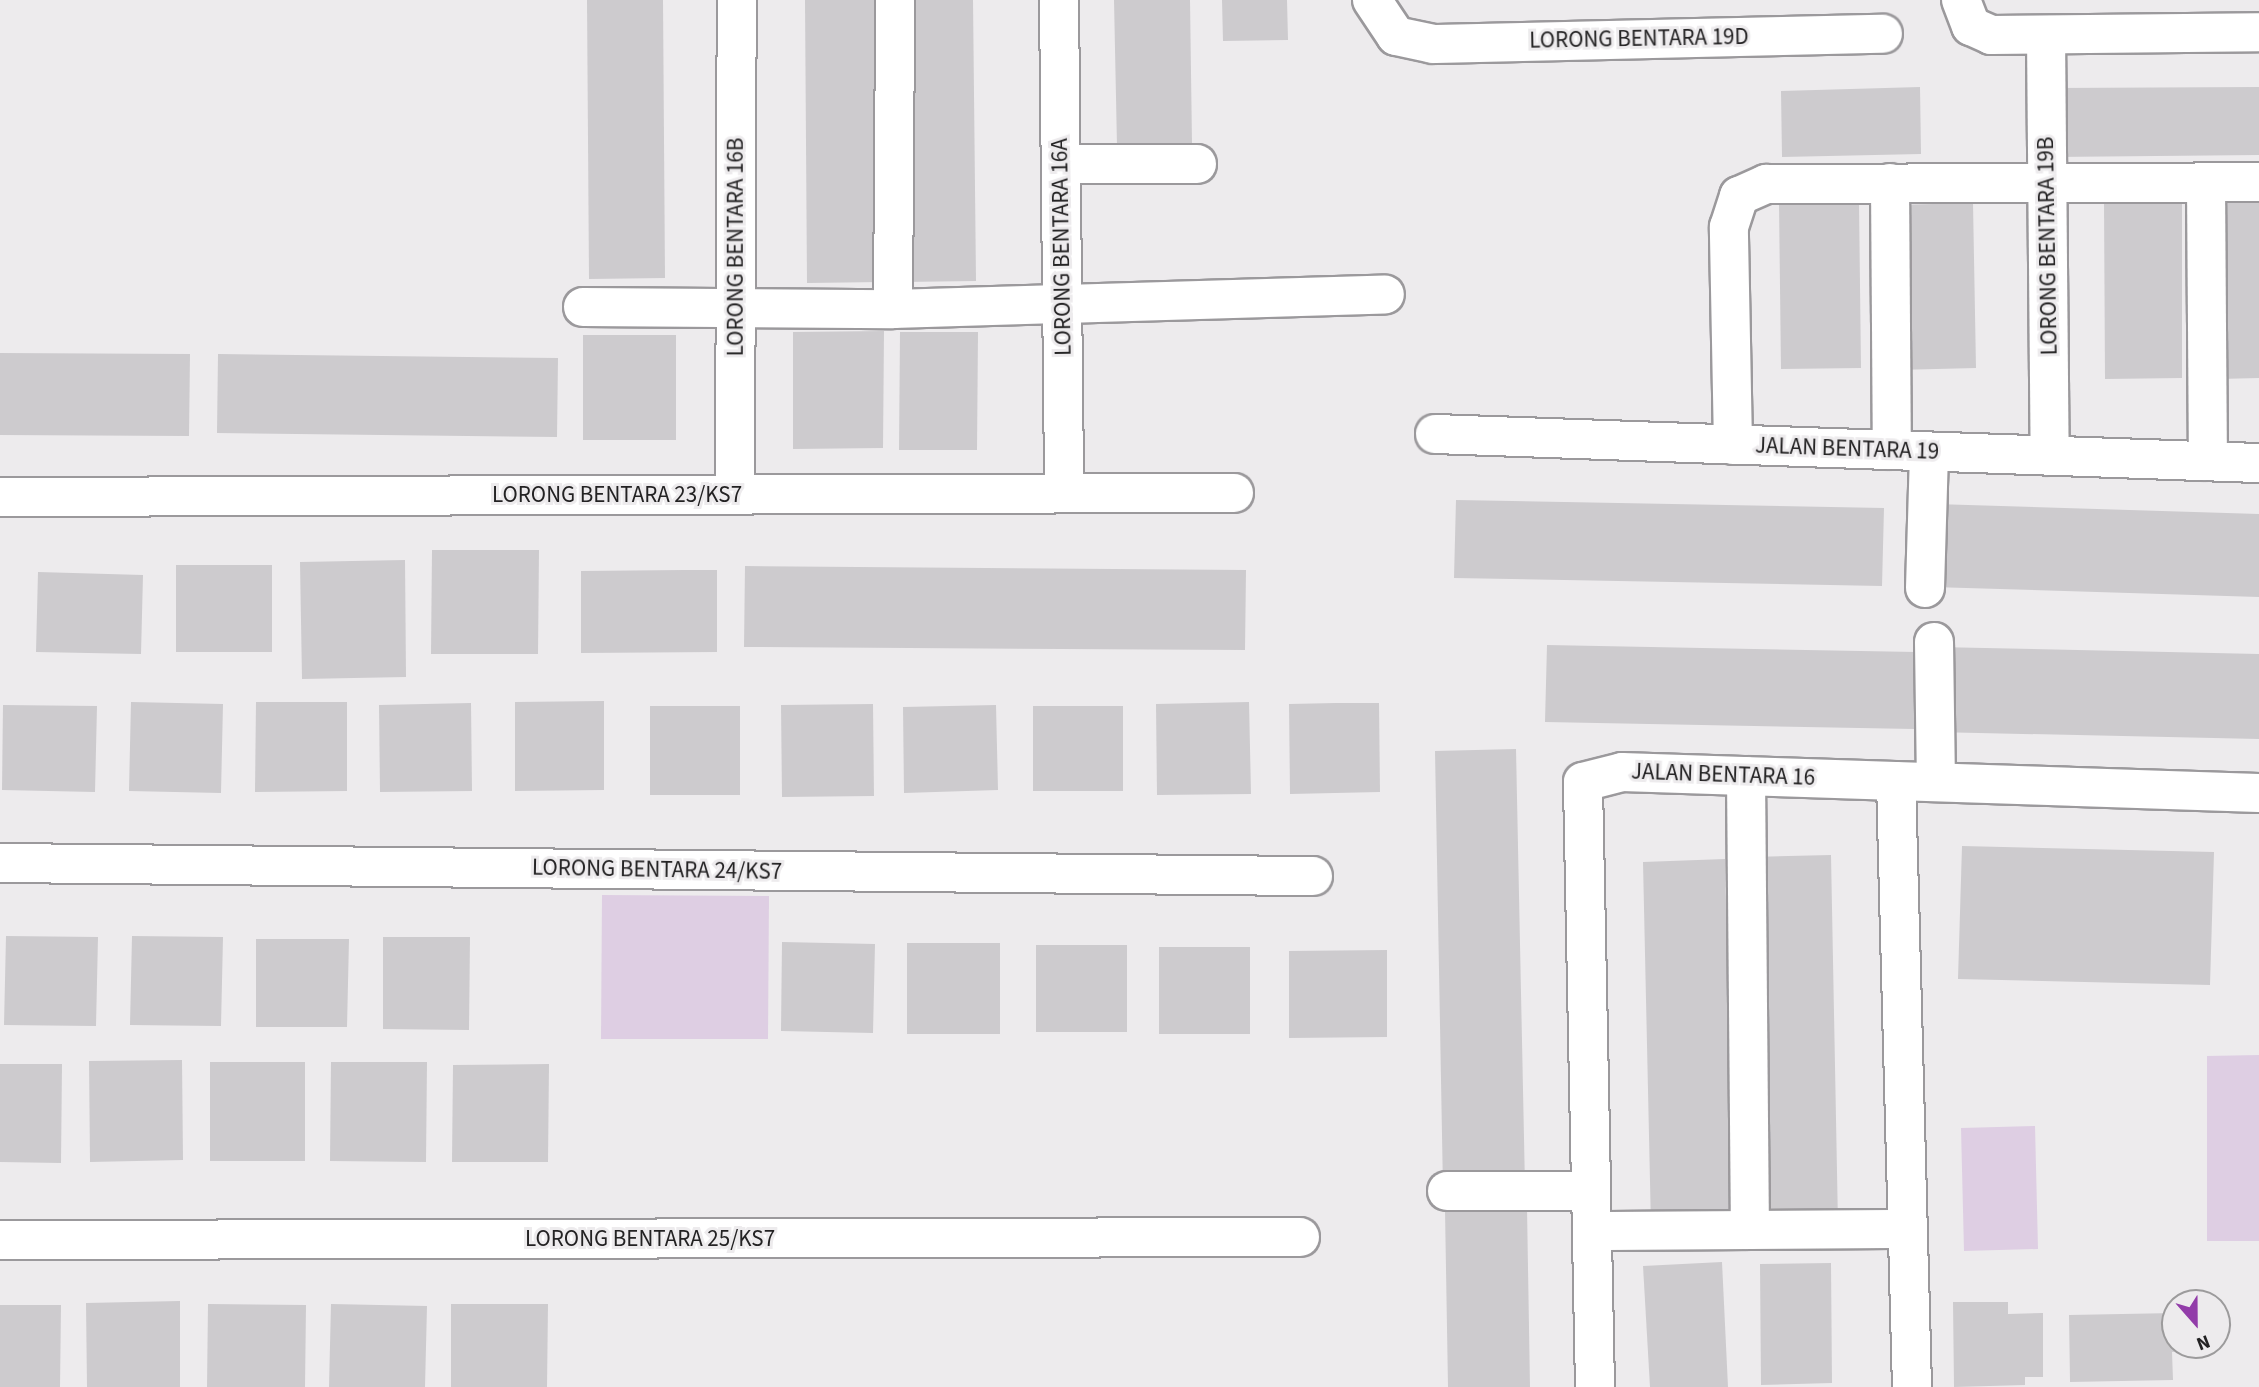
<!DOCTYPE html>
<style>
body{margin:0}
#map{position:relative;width:2259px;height:1387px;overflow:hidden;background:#edebed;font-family:"Source Sans 3",sans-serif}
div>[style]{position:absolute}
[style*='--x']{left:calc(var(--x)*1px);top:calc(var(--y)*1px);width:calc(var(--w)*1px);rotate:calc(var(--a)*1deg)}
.green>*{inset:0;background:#decee3}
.building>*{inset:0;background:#cdcbce}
.roads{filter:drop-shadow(2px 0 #9b999c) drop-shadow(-2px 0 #9b999c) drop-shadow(0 2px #9b999c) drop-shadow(0 -2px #9b999c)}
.minor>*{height:38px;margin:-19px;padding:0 19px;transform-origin:19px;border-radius:19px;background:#fff}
span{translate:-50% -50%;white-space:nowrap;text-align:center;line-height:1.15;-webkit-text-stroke:6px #edebed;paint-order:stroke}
.street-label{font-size:23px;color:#232223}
.north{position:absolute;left:2161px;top:1289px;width:70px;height:70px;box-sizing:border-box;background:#edebed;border:2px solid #9c9b9c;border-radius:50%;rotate:159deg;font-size:19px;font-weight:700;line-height:28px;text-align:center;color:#232223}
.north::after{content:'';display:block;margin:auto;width:24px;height:32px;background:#923ca9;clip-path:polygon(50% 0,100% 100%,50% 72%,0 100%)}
</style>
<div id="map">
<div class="green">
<div style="clip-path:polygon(602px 895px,769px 896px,768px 1039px,601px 1039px)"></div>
<div style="clip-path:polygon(2259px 1055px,2259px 1241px,2207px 1241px,2207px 1056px)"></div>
<div style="clip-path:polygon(2035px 1126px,2038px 1249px,1964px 1251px,1961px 1128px)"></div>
</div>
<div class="building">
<div style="clip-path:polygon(587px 0,663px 0,665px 278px,589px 279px)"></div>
<div style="clip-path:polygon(805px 0,879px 0,882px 282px,807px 283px)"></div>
<div style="clip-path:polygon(899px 0,973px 0,976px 281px,902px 282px)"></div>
<div style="clip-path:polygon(1114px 0,1190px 0,1192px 144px,1117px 146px)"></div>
<div style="clip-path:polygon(1222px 0,1287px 0,1288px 40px,1223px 41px)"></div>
<div style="clip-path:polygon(1920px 87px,1921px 154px,1782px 157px,1781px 91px)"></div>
<div style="clip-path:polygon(2259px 87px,2259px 155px,2053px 157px,2054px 88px)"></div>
<div style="clip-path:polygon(2259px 198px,2259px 378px,2219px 379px,2214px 199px)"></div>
<div style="clip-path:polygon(2182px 200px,2182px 378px,2105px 379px,2104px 201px)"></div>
<div style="clip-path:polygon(1859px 203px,1861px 368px,1781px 369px,1779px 204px)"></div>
<div style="clip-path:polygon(1973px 203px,1976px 368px,1896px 370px,1893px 205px)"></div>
<div style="clip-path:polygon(884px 331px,883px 448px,793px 449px,793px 332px)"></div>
<div style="clip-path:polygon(900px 332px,978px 332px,977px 450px,899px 450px)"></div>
<div style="clip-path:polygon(583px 335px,676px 335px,676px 440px,583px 440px)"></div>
<div style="clip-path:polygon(0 353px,190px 354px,189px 436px,0 435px)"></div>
<div style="clip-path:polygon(218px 354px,558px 358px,557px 437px,217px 433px)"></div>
<div style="clip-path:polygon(1456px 500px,1884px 508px,1882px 586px,1454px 578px)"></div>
<div style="clip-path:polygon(1935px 504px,2259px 514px,2259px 597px,1932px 587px)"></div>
<div style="clip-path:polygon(432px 550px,539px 550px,538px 654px,431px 654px)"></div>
<div style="clip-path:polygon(405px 560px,406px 677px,302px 679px,300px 562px)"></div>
<div style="clip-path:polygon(176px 565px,272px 565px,272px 652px,176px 652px)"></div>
<div style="clip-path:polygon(745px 566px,1246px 570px,1245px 650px,744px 647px)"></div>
<div style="clip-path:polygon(683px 570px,717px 570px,717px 652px,581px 653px,581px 571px)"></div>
<div style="clip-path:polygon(38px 572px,143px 575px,141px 654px,36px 652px)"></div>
<div style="clip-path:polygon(1547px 645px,1916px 652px,1914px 729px,1545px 722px)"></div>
<div style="clip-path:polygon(1936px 647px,2259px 654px,2259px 739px,1934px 732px)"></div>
<div style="clip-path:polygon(604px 701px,604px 790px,515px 791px,515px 702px)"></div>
<div style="clip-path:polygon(131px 702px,223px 704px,221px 793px,129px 791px)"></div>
<div style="clip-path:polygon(256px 702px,347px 702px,347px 791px,255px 792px)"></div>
<div style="clip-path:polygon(1249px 702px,1251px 794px,1157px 795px,1156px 704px)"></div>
<div style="clip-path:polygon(471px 703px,472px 791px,380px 792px,379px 705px)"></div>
<div style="clip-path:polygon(1336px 703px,1379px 703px,1380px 792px,1290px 794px,1289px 704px)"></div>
<div style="clip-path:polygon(873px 704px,874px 796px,782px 797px,781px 705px)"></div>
<div style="clip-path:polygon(3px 705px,97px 706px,95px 792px,2px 790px)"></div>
<div style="clip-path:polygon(996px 705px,998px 790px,904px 793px,903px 707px)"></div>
<div style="clip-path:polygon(650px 706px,740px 706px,740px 795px,650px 795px)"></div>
<div style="clip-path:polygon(1033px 706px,1123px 706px,1123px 791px,1033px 791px)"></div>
<div style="clip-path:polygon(1516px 749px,1525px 1187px,1443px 1189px,1435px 751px)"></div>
<div style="clip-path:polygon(1962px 846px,2214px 852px,2210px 985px,1958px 979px)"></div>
<div style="clip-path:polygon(1831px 855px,1838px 1224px,1760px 1225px,1752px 857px)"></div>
<div style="clip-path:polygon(1725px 859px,1734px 1224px,1651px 1227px,1643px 862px)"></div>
<div style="clip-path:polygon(6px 936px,98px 937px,96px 1026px,4px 1025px)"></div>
<div style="clip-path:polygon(132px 936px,223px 937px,221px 1026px,130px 1025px)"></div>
<div style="clip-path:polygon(383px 937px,470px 937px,469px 1030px,383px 1029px)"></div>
<div style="clip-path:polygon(256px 939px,349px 939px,347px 1027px,256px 1027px)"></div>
<div style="clip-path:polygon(782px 942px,875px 944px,873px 1033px,781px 1031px)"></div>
<div style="clip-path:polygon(907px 943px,1000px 943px,1000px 1034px,907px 1034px)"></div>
<div style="clip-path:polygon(1036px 945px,1127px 945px,1127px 1032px,1036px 1032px)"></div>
<div style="clip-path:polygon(1159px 947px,1250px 947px,1250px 1034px,1159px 1034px)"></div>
<div style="clip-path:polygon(1387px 950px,1387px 1037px,1289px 1038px,1289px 951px)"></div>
<div style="clip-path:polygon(182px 1060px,183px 1160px,90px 1162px,89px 1061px)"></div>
<div style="clip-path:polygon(210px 1062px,305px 1062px,305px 1161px,210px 1161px)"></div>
<div style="clip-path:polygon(331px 1062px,427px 1062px,426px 1162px,330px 1161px)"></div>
<div style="clip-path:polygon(0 1064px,62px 1064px,61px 1163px,0 1162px)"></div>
<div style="clip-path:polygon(549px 1064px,548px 1162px,452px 1162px,453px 1065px)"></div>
<div style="clip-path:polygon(1527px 1208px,1530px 1387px,1448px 1387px,1445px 1210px)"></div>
<div style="clip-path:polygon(1722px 1262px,1728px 1387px,1650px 1387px,1643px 1266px)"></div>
<div style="clip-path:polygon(1831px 1263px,1832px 1383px,1761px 1385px,1760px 1264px)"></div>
<div style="clip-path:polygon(180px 1301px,180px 1387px,87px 1387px,86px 1303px)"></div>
<div style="clip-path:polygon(1953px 1302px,2008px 1302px,2008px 1314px,2043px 1313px,2043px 1377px,2025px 1377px,2025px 1385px,1954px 1387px)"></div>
<div style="clip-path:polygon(208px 1304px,306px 1305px,305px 1387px,207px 1387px)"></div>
<div style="clip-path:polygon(331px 1304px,427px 1306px,425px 1387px,329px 1387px)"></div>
<div style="clip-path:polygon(451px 1304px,548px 1304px,547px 1387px,451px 1387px)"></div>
<div style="clip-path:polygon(0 1305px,61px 1305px,60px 1387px,0 1387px)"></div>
<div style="clip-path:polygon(2175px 1313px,2175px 1345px,2187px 1345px,2187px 1351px,2172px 1352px,2173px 1380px,2070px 1382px,2069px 1315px)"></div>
</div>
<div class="roads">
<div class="minor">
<div style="--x:1059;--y:0;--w:493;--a:89.4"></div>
<div style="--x:1372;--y:0;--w:43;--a:56.3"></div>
<div style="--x:1396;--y:36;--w:38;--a:12"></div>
<div style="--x:1433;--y:44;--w:450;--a:-1.3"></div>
<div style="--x:1961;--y:0;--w:28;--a:69"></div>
<div style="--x:1971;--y:26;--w:22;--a:24"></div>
<div style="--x:1991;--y:35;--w:268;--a:-0.6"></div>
<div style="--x:2046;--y:35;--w:421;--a:89.5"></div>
<div style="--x:1061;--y:164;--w:136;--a:0"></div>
<div style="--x:1890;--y:183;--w:267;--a:89.6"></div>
<div style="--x:2206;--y:183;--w:278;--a:89.6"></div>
<div style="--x:583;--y:307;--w:310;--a:0.4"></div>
<div style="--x:893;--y:309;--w:492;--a:-1.7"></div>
<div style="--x:893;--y:309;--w:309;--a:-89.6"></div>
<div style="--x:1435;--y:434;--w:825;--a:2.02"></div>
<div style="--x:1733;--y:445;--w:218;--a:-91.1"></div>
<div style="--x:1729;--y:227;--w:33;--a:-72"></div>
<div style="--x:1739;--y:196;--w:30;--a:-24"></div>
<div style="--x:1766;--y:184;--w:493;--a:-0.2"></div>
<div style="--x:735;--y:495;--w:495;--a:-89.8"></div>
<div style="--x:0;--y:497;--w:1234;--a:-0.19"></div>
<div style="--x:1925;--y:588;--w:136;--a:-88.3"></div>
<div style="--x:1934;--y:642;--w:140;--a:89.2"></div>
<div style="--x:1746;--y:776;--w:454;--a:89.5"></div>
<div style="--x:1896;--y:781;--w:606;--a:88.49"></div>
<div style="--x:0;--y:863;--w:1313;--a:0.57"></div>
<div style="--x:1447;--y:1191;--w:144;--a:0"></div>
<div style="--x:1592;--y:1231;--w:316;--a:-0.4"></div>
<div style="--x:0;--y:1240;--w:1300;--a:-0.13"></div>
<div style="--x:1595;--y:1387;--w:605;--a:-91.14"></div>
<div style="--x:1583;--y:782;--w:40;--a:-14.4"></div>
<div style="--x:1622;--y:772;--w:637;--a:1.89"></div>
</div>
</div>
<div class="street-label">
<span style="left:1639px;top:39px;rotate:-1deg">LORONG BENTARA 19D</span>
<span style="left:2048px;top:246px;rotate:-91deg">LORONG BENTARA 19B</span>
<span style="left:736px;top:247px;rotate:-90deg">LORONG BENTARA 16B</span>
<span style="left:1062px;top:247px;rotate:-91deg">LORONG BENTARA 16A</span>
<span style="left:1847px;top:449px;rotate:2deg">JALAN BENTARA 19</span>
<span style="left:617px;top:495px">LORONG BENTARA 23/KS7</span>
<span style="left:1723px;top:775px;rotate:2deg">JALAN BENTARA 16</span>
<span style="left:657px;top:870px;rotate:1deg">LORONG BENTARA 24/KS7</span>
<span style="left:650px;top:1239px">LORONG BENTARA 25/KS7</span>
</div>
<div class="north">N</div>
</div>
